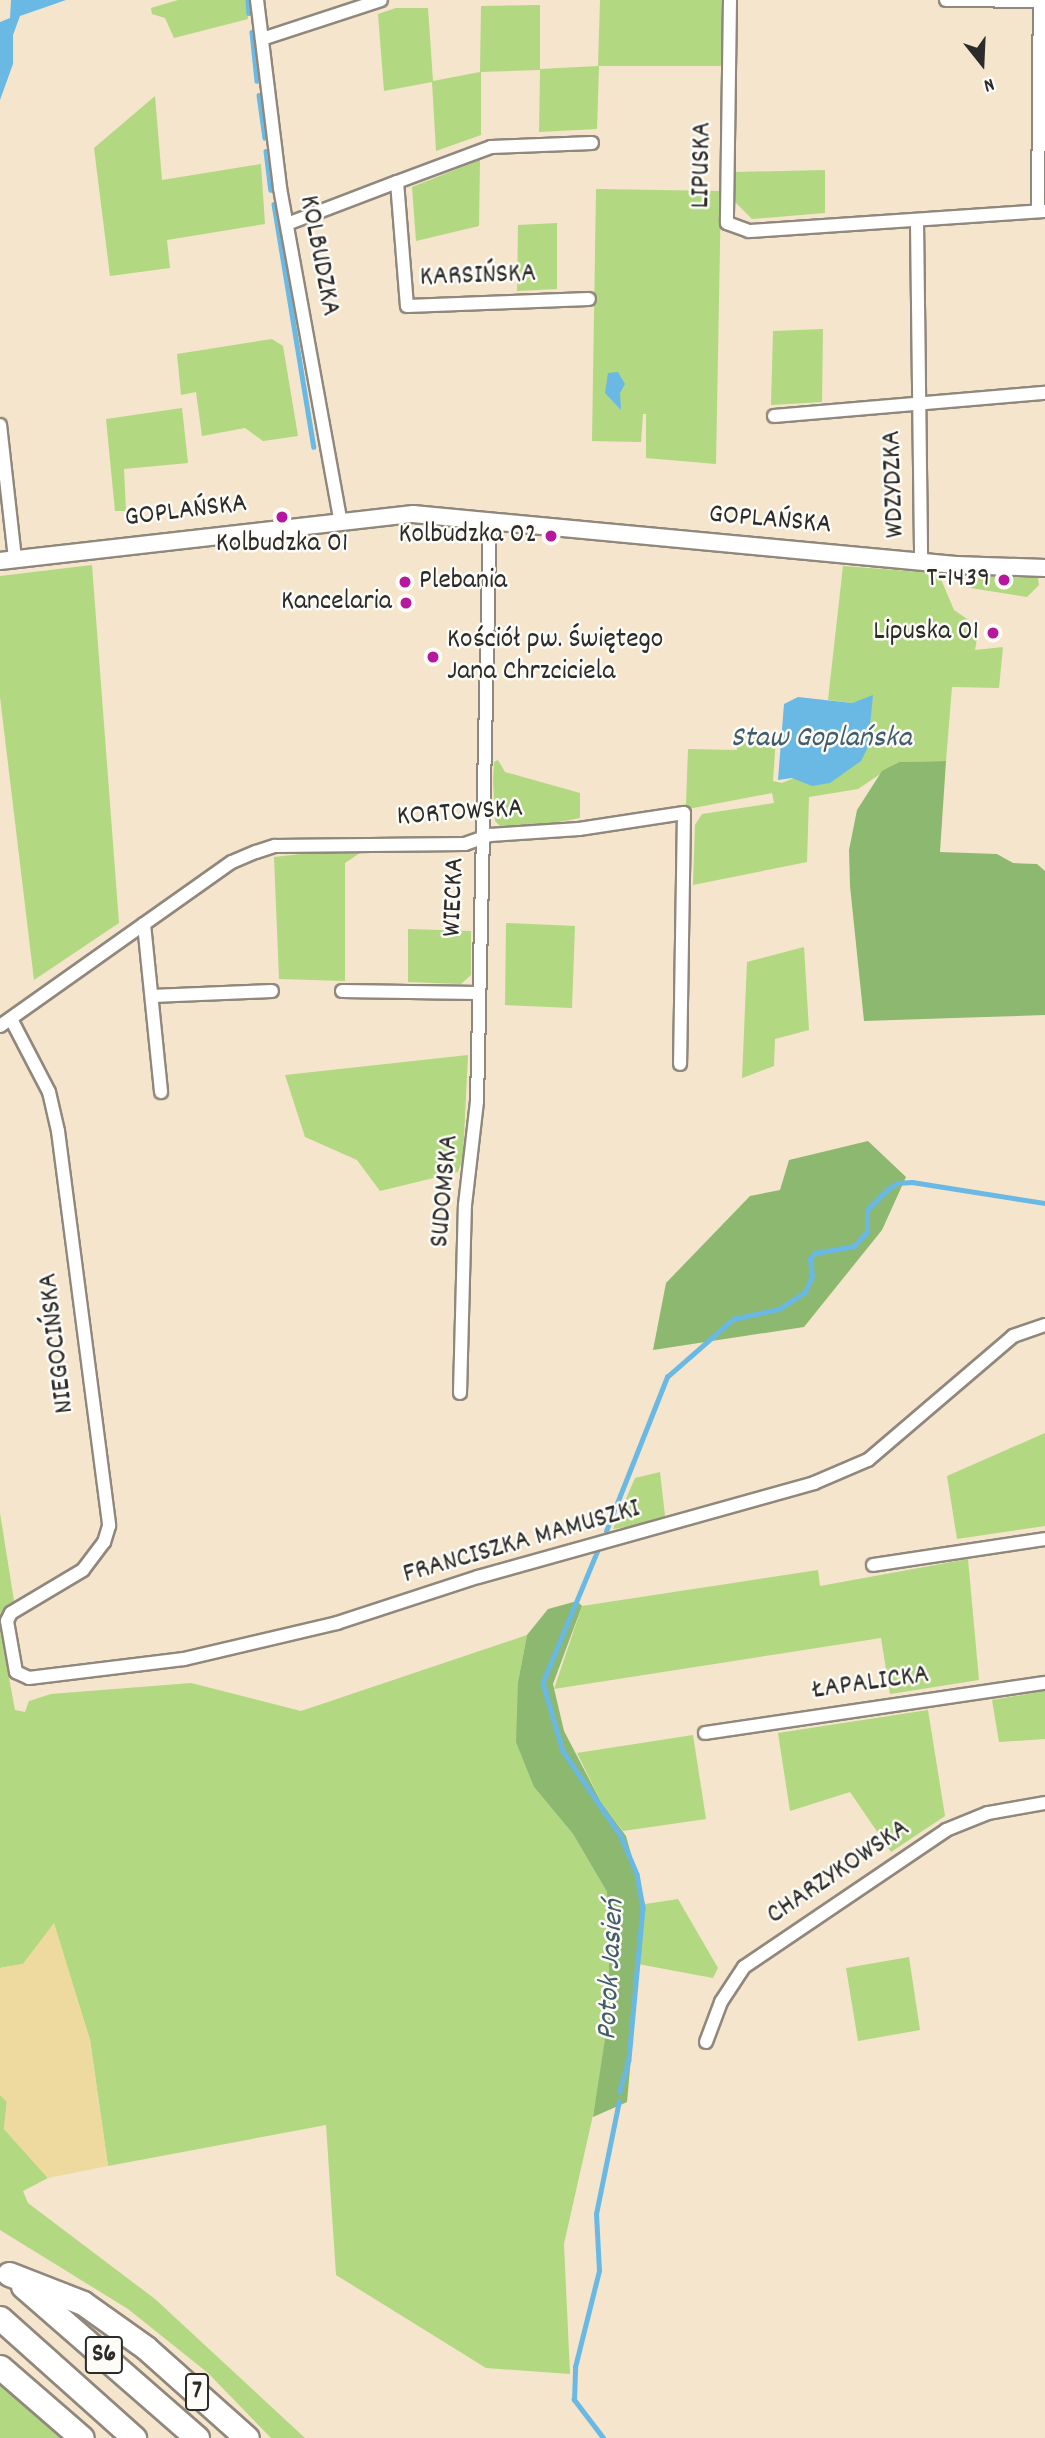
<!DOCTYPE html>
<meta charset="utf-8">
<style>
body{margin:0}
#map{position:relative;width:1045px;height:2438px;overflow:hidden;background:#f4e5cc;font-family:Dekko,sans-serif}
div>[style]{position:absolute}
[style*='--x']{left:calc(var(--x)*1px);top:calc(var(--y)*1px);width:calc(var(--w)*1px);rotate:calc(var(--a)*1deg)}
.green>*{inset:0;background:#b2d881}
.forest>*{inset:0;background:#8db86f}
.sand>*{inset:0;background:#eeda9e}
.water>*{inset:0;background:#69b9e4}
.stream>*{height:4.5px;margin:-2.25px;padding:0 2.25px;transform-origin:2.25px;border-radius:2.25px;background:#69b9e4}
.roads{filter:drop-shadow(2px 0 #90887c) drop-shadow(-2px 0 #90887c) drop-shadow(0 2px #90887c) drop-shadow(0 -2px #90887c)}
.minor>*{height:12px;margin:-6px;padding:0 6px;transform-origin:6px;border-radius:6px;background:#fff}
.tertiary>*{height:16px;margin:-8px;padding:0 8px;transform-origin:8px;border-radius:8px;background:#fff}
.motorway>*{height:23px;margin:-11.5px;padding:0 11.5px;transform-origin:11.5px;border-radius:11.5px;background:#fff}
.dots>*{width:19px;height:19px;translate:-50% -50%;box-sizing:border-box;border:4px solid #fdfcf7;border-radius:50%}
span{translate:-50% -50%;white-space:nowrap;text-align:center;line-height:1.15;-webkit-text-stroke:5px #fdfcf7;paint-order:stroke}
.shield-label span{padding:2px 5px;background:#fdfcf7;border:2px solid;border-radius:5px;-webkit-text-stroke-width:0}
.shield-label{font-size:26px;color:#2b2b2b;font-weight:700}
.street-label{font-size:28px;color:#2b2b2b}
.poi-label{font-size:28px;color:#2b2b2b}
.right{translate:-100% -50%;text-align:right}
.left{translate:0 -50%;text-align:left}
.water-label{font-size:30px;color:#415d6c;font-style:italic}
.north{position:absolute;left:947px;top:28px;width:70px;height:70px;-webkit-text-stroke:5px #fdfcf7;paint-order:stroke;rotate:162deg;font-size:19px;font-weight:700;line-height:28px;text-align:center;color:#2b2b2b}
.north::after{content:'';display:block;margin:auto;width:24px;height:32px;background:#2b2b2b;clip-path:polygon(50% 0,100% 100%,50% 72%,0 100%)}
</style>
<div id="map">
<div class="green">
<div style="clip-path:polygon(178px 0,246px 0,248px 19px,174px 38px,165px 18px,152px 14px,151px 8px)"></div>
<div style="clip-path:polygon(600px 0,724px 0,723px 66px,599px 66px,597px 129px,539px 132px,540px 70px,481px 72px,481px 135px,436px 151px,432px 82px,384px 91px,378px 14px,396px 8px,428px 8px,433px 81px,480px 72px,481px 6px,540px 5px,540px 69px,598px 66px)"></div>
<div style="clip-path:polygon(155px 96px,162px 180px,261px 164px,265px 224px,167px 240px,170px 268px,110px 276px,94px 148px)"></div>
<div style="clip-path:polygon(480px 160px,479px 226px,416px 241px,412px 187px)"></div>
<div style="clip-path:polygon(825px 170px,825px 213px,752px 219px,734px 201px,734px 172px)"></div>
<div style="clip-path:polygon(596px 189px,721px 191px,716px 464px,646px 458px,646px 414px,643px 414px,641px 442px,592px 441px)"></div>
<div style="clip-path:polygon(557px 223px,557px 289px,517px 291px,518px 225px)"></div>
<div style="clip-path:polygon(823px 329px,822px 402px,771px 405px,773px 331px)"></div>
<div style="clip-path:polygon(272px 339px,283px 346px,298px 436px,263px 441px,245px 428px,202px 436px,196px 392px,181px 395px,177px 354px)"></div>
<div style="clip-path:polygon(182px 408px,188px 463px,124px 469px,126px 511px,115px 511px,106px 419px)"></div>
<div style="clip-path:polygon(92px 565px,119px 923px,34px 980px,0 697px,0 576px)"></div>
<div style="clip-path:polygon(843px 566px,934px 573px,940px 577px,954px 610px,979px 627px,975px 650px,1003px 647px,999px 688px,952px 687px,946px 761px,898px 762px,858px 789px,809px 797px,807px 862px,693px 885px,695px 825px,702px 814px,774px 803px,772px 793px,688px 809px,669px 808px,686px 804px,688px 749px,737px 750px,734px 734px,776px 737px,773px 781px,782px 783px,868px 747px,872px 696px,852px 703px,828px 700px)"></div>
<div style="clip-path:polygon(968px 575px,1001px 577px,1006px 582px,1007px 577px,1038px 578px,1039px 585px,1027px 597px,964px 587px)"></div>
<div style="clip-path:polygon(498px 760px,505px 772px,580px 793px,580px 818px,528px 828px,500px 826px,495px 821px,493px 781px,494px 762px)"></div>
<div style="clip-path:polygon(310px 853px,360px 853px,345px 863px,345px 981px,279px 979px,274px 857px)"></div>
<div style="clip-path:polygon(506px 923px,575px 926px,572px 1008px,505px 1005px)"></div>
<div style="clip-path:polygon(408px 929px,471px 931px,471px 975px,461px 984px,408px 982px)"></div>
<div style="clip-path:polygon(804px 947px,809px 1030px,775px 1039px,774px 1066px,742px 1078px,747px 962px)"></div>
<div style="clip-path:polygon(468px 1055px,463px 1158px,458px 1172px,380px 1191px,357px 1160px,305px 1137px,285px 1075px)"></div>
<div style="clip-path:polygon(1045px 1433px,1045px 1526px,957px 1539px,947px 1476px)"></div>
<div style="clip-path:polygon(660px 1472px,665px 1516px,661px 1522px,613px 1529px,635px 1478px)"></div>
<div style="clip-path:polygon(0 1513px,14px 1601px,4px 1614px,4px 1651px,15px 1710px,25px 1712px,29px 1701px,51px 1694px,191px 1683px,301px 1711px,527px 1635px,518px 1682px,534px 1787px,573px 1834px,607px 1892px,610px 1942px,610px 2007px,600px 2084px,564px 2244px,570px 2374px,486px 2368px,336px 2275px,326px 2125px,108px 2166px,90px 2040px,54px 1924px,23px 1964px,0 1968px)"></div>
<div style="clip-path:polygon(968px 1559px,979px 1680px,890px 1694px,881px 1638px,554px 1689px,582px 1606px,818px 1570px,820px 1586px)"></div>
<div style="clip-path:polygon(1045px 1691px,1045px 1739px,999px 1742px,992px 1700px)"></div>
<div style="clip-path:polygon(928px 1710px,945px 1816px,891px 1852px,850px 1792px,790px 1811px,778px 1733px)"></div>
<div style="clip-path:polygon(693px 1735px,706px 1819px,623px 1831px,601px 1802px,577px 1753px)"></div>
<div style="clip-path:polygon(678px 1899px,718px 1968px,713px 1978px,638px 1964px,645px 1904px)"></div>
<div style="clip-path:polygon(909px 1957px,920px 2030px,858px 2041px,846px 1968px)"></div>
<div style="clip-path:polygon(0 2095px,7px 2101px,4px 2129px,48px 2178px,23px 2191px,28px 2203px,155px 2299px,305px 2438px,271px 2438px,208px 2373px,128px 2309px,0 2230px)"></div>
<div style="clip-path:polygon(0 2382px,46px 2422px,64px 2438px,0 2438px)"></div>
</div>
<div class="forest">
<div style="clip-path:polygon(946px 761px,940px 852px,997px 854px,1013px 863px,1037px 864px,1045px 871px,1045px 1015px,864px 1021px,850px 886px,849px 850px,857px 810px,882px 771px,899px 762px)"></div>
<div style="clip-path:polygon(868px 1141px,906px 1177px,882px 1230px,804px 1327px,653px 1350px,666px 1283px,750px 1196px,780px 1190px,789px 1160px)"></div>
<div style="clip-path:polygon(577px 1601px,582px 1606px,553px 1684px,564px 1731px,601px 1802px,626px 1836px,645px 1904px,627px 2102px,593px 2117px,610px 2007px,607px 1892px,573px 1834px,534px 1787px,516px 1742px,518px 1682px,527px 1635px,548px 1609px)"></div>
</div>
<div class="sand">
<div style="clip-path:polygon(54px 1923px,90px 2040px,108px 2166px,48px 2178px,4px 2129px,7px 2102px,0 2095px,0 1968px,23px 1964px)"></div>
</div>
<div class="water">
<div style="clip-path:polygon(11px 0,66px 0,20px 16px,13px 35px,13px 64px,0 100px,0 22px,10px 18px)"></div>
<div style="clip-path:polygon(618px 372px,625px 384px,620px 393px,621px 410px,605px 393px,608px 373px)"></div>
<div style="clip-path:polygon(873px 695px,868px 747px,861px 761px,830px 783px,812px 786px,792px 778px,778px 780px,784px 704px,798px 697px,852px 703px)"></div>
</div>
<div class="stream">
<div style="--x:248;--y:0;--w:13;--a:86"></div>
<div style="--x:252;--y:32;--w:49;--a:84.2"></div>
<div style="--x:259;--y:95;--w:43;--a:82.1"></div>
<div style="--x:266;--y:151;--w:39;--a:83"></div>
<div style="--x:274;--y:204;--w:246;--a:80.7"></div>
<div style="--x:606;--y:1531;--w:166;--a:-68.4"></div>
<div style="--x:667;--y:1377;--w:88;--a:-41.3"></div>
<div style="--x:733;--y:1319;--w:47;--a:-12.3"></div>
<div style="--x:779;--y:1309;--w:31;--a:-33"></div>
<div style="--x:805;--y:1292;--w:17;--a:-66"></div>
<div style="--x:812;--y:1276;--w:17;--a:-97"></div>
<div style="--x:810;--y:1259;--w:8;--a:-50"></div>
<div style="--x:815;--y:1253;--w:40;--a:-10"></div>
<div style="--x:854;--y:1246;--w:19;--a:-47"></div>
<div style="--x:867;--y:1232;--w:22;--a:-90"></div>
<div style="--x:867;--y:1210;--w:28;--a:-45"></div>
<div style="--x:887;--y:1190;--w:12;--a:-35"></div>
<div style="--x:897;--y:1183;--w:15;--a:-4"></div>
<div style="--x:912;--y:1182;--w:135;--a:9"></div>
<div style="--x:599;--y:1548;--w:146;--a:112.5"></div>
<div style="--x:543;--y:1683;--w:71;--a:73.6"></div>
<div style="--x:563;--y:1751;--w:103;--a:55.7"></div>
<div style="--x:621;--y:1836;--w:41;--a:67.2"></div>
<div style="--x:637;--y:1874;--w:35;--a:80"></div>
<div style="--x:643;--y:1908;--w:153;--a:95.3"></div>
<div style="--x:629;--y:2060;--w:33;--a:106"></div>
<div style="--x:603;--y:2438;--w:48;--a:-127.3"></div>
<div style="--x:574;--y:2400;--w:33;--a:-88"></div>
<div style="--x:575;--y:2367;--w:99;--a:-76"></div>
<div style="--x:599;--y:2271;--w:57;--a:-93"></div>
<div style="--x:596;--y:2214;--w:115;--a:-78.5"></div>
</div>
<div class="roads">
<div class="minor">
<div style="--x:257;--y:0;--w:189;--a:83"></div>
<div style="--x:280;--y:188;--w:336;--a:79.7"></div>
<div style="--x:730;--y:0;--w:223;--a:90.8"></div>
<div style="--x:727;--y:223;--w:23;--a:20"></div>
<div style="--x:749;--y:231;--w:297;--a:-3.9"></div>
<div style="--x:946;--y:0;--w:99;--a:0.6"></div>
<div style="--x:262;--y:39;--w:125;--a:-18.1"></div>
<div style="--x:397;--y:182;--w:100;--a:-20.4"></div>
<div style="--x:491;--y:147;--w:101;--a:-2.3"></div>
<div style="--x:1038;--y:211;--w:211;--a:-89.5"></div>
<div style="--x:917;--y:222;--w:340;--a:89.3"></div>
<div style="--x:287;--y:224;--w:118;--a:-20.9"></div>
<div style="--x:397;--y:182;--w:124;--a:85.4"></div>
<div style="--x:407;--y:306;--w:182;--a:-2.2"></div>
<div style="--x:774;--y:416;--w:272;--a:-4.9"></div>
<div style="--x:0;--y:425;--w:135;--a:83.6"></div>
<div style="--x:144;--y:924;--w:169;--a:84.2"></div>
<div style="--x:342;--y:991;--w:135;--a:0.8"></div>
<div style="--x:152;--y:996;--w:120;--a:-2.4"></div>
<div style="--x:11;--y:1019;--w:82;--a:62.5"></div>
<div style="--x:49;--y:1092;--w:40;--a:77"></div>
<div style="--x:58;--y:1131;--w:398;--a:82.6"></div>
<div style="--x:109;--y:1526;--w:17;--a:107"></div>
<div style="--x:104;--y:1542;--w:35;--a:127"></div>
<div style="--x:83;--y:1570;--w:84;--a:149.2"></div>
<div style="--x:11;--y:1613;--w:9;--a:117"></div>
<div style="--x:7;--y:1621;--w:52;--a:80"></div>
<div style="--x:16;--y:1672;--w:14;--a:25"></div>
<div style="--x:29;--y:1678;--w:156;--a:-7"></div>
<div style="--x:184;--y:1659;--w:157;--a:-13.2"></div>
<div style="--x:337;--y:1623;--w:148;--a:-18.1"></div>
<div style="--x:478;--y:1577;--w:349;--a:-15.6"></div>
<div style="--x:814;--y:1483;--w:59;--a:-23.1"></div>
<div style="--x:868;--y:1460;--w:191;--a:-40.5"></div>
<div style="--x:1013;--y:1336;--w:34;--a:-19"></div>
<div style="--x:0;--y:1026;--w:284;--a:-35.3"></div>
<div style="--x:232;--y:862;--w:26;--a:-23"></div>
<div style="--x:256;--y:852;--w:20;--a:-18"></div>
<div style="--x:275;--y:846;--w:190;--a:-0.6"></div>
<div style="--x:465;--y:844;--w:27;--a:-20"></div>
<div style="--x:490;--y:835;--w:89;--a:-3.9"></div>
<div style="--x:579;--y:829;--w:106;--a:-8.7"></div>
<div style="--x:684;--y:813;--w:251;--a:90.9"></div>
<div style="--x:460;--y:1393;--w:188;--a:-88.5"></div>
<div style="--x:465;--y:1205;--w:105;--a:-83.4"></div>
<div style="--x:477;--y:1101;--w:580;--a:-88.72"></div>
<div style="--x:873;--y:1565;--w:174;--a:-8.6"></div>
<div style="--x:705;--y:1733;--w:344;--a:-8.4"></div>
<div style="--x:706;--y:2042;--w:43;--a:-69.4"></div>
<div style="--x:721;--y:2002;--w:42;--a:-56.7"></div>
<div style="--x:744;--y:1967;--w:244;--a:-34.1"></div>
<div style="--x:946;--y:1830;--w:45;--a:-22"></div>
<div style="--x:988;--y:1813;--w:58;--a:-10"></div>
</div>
<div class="tertiary">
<div style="--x:0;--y:561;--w:416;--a:-6.5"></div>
<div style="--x:413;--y:514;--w:545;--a:5.37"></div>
<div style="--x:956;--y:565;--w:89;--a:1.9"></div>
</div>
<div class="motorway">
<div style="--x:9;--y:2274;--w:79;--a:21.4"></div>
<div style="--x:83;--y:2303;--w:77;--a:35.5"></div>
<div style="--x:146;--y:2348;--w:135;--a:41.7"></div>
<div style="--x:23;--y:2286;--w:231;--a:41.1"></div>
<div style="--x:0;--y:2318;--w:180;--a:41.8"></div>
<div style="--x:0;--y:2367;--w:108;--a:40.9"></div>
</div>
</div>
<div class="dots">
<div style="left:282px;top:517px;background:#b5179e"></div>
<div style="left:551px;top:536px;background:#b5179e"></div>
<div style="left:1004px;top:580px;background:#b5179e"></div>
<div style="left:405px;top:582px;background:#b5179e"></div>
<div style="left:406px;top:603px;background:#b5179e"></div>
<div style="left:993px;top:633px;background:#b5179e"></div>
<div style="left:433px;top:657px;background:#b5179e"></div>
</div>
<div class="shield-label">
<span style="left:104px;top:2355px">S6</span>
<span style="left:197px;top:2392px">7</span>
</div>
<div class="street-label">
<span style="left:703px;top:165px;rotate:-89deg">LIPUSKA</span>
<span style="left:318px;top:256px;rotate:79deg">KOLBUDZKA</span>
<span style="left:478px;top:277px;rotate:-2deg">KARSIŃSKA</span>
<span style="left:895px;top:484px;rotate:-92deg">WDZYDZKA</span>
<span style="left:186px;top:512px;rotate:-7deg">GOPLAŃSKA</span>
<span style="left:770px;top:521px;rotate:5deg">GOPLAŃSKA</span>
<span style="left:460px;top:814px;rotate:-4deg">KORTOWSKA</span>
<span style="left:455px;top:897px;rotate:-88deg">WIECKA</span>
<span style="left:446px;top:1191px;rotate:-85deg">SUDOMSKA</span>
<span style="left:58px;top:1343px;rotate:-97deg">NIEGOCIŃSKA</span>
<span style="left:522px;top:1543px;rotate:-16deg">FRANCISZKA MAMUSZKI</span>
<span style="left:871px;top:1684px;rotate:-8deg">ŁAPALICKA</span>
<span style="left:839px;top:1873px;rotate:-34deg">CHARZYKOWSKA</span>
</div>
<div class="poi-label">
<span class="right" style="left:537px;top:536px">Kolbudzka 02</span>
<span style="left:282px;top:545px">Kolbudzka 01</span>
<span class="right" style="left:990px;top:580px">T-1439</span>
<span class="left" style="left:419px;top:582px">Plebania</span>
<span class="right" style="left:392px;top:603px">Kancelaria</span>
<span class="right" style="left:979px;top:633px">Lipuska 01</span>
<span class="left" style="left:447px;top:657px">Kościół pw. Świętego<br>Jana Chrzciciela</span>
</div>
<div class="water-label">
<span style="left:821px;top:740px">Staw Goplańska</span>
<span style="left:613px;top:1970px;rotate:-87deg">Potok Jasień</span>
</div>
<div class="north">N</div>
</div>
